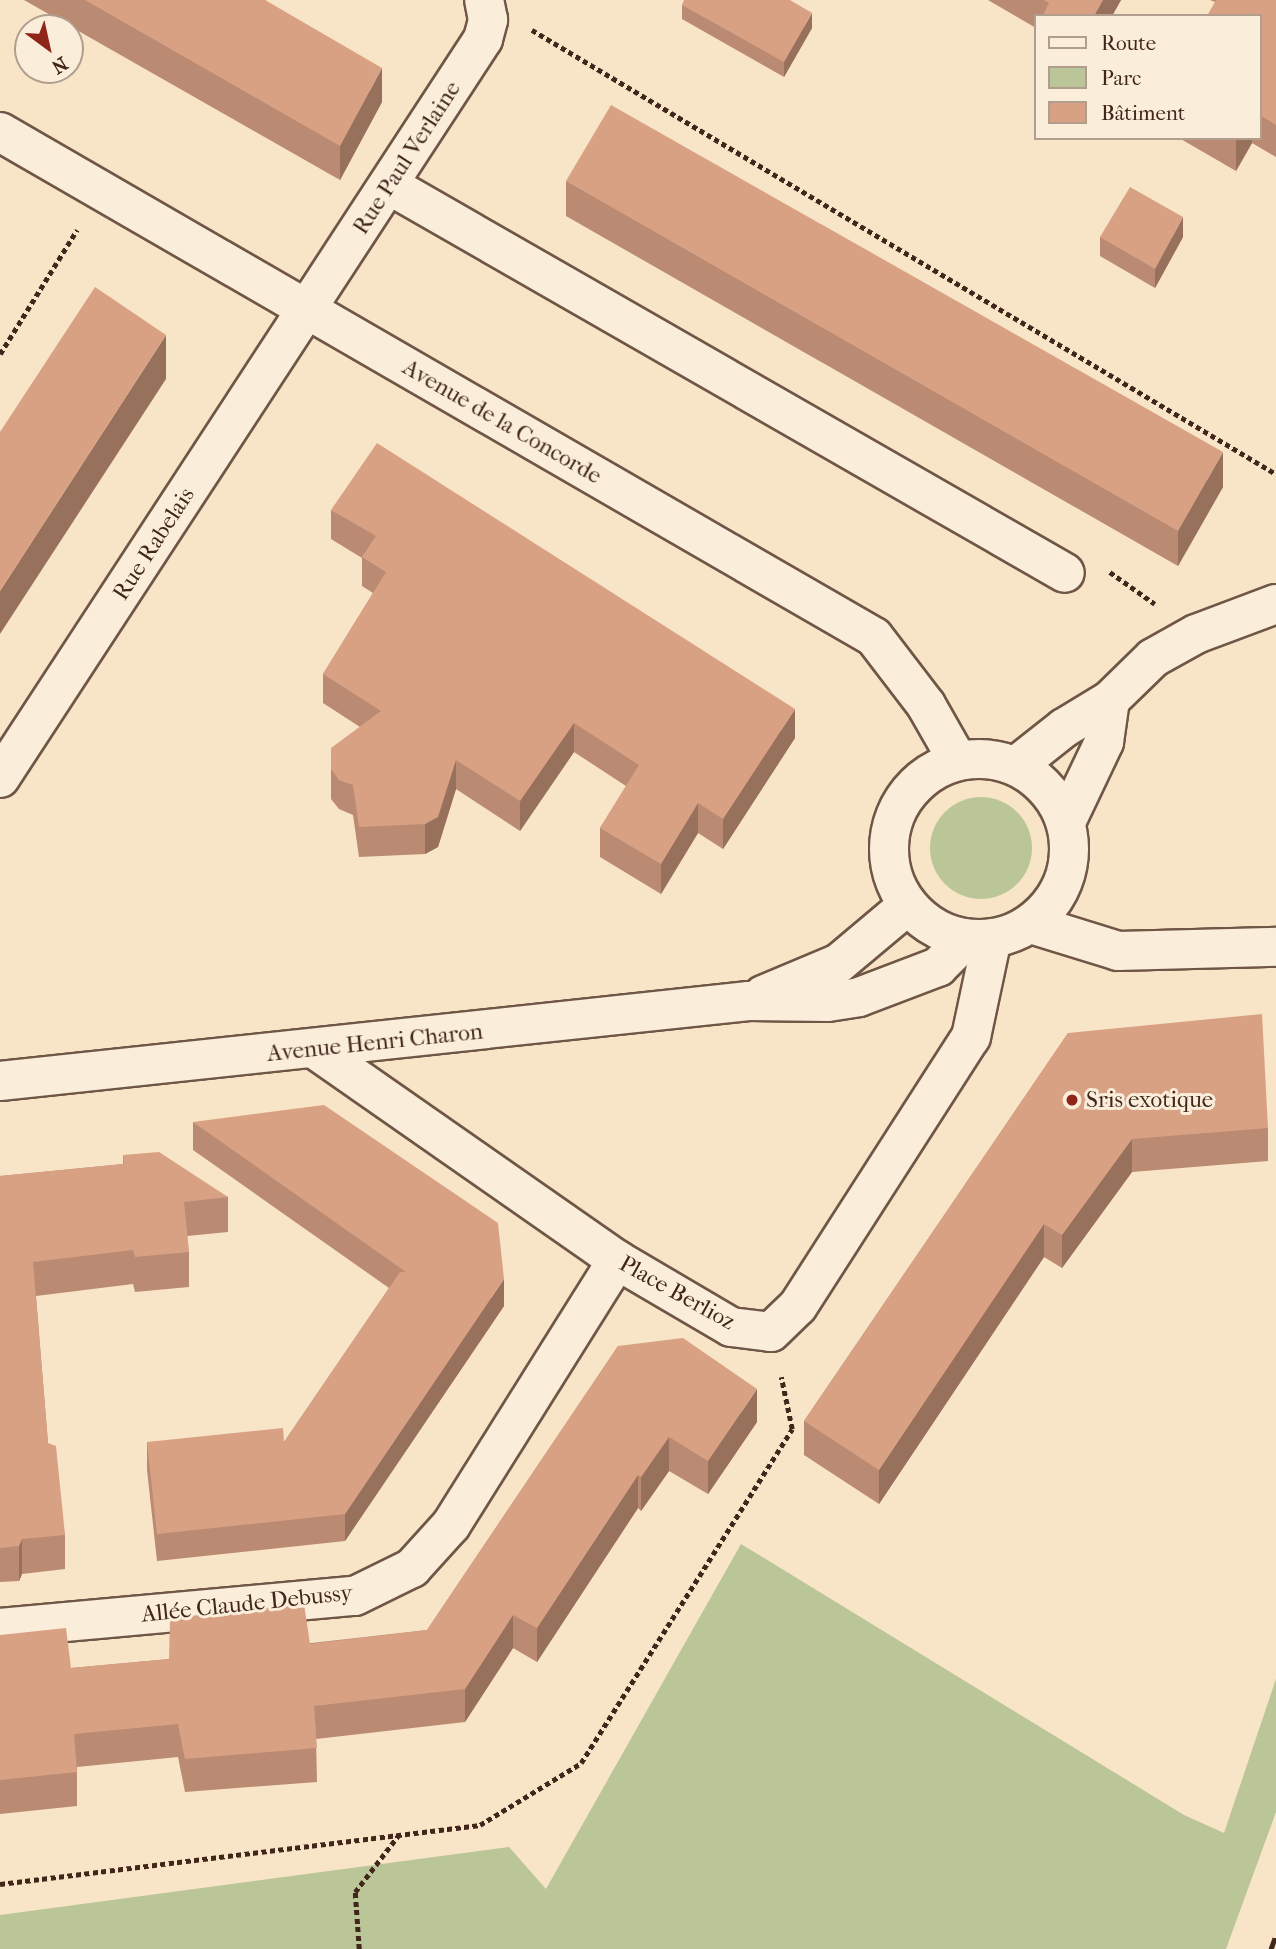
<!DOCTYPE html>
<meta charset="utf-8">
<style>
body{margin:0}
#map{position:relative;width:1276px;height:1949px;overflow:hidden;background:#f8e4c6;font-family:"IM FELL French Canon",serif}
div>[style]{position:absolute}
[style*='--x']{left:calc(var(--x)*1px);top:calc(var(--y)*1px);width:calc(var(--w)*1px);rotate:calc(var(--a)*1deg)}
.green>*{inset:0;background:#bac598}
.round{border-radius:50%}
.path>*{height:4.5px;margin-top:-2.25px;transform-origin:0;background:repeating-linear-gradient(90deg,#41261b 0 5px,transparent 0 8.5px)}
.roads{filter:drop-shadow(2px 0 #6f5646) drop-shadow(-2px 0 #6f5646) drop-shadow(0 2px #6f5646) drop-shadow(0 -2px #6f5646)}
.minor>*{height:38px;margin:-19px;padding:0 19px;transform-origin:19px;border-radius:19px;background:#faedda}
.minor>.ring{margin:-19px;padding:0;box-sizing:content-box;background:none;border:38px solid #faedda;border-radius:50%}
.rail>*{height:5px;margin-top:-2.5px;transform-origin:0;background:repeating-linear-gradient(90deg,#41261b 0 12px,transparent 0 24px)}
.wall>*{inset:0;background:#bb8a72}
.shaded-wall>*{inset:0;background:#98715c}
.building>*{inset:0;background:#d9a184}
.dots>*{width:19px;height:19px;translate:-50% -50%;box-sizing:border-box;border:4px solid #faedda;border-radius:50%}
span{translate:-50% -50%;white-space:nowrap;text-align:center;line-height:1.15;-webkit-text-stroke:6px #faedda;paint-order:stroke}
.street-label{font-size:23px;color:#41261b}
.poi-label{font-size:23px;color:#41261b}
.left{translate:0 -50%;text-align:left}
.legend{position:absolute;left:1034px;top:14px;width:228px;height:126px;box-sizing:border-box;background:#faedda;border:2px solid #b09d8e;margin:0;padding:9px 12px;list-style:none;font-size:21px;color:#41261b}
.legend li{display:flex;align-items:center;gap:14px;height:35px}
.legend b{width:35px;border:2px solid #b09d8e}
.north{position:absolute;left:14px;top:14px;width:70px;height:70px;box-sizing:border-box;background:#faedda;border:2px solid #b09d8e;border-radius:50%;rotate:147deg;font-size:19px;font-weight:700;line-height:28px;text-align:center;color:#41261b}
.north::after{content:'';display:block;margin:auto;width:24px;height:32px;background:#8f2418;clip-path:polygon(50% 0,100% 100%,50% 72%,0 100%)}
</style>
<div id="map">
<div class="green">
<div class="round" style="left:930px;top:797px;width:102px;height:102px"></div>
<div style="clip-path:polygon(741px 1544px,1184px 1815px,1224px 1833px,1276px 1679px,1276px 1812px,1226px 1949px,0 1949px,0 1915px,509px 1847px,546px 1889px)"></div>
</div>
<div class="path">
<div style="--x:532;--y:30;--w:866;--a:30.83"></div>
<div style="--x:0;--y:354;--w:146;--a:-58.2"></div>
<div style="--x:1110;--y:572;--w:55;--a:35.4"></div>
<div style="--x:0;--y:1884;--w:484;--a:-7"></div>
<div style="--x:480;--y:1825;--w:119;--a:-31.5"></div>
<div style="--x:581;--y:1763;--w:395;--a:-57.7"></div>
<div style="--x:792;--y:1429;--w:53;--a:-101.9"></div>
<div style="--x:359;--y:1949;--w:57;--a:-94"></div>
<div style="--x:355;--y:1892;--w:71;--a:-52.5"></div>
</div>
<div class="roads">
<div class="minor">
<div style="--x:0;--y:132;--w:1009;--a:30.02"></div>
<div style="--x:874;--y:637;--w:86;--a:52.6"></div>
<div style="--x:926;--y:705;--w:64;--a:60.3"></div>
<div style="--x:389;--y:185;--w:779;--a:29.85"></div>
<div class="ring" style="left:889px;top:759px;width:142px;height:142px"></div>
<div style="--x:1016;--y:766;--w:61;--a:-38.4"></div>
<div style="--x:1064;--y:728;--w:54;--a:-31.3"></div>
<div style="--x:1110;--y:700;--w:60;--a:-44.3"></div>
<div style="--x:1153;--y:658;--w:49;--a:-29.2"></div>
<div style="--x:1196;--y:634;--w:85;--a:-20.6"></div>
<div style="--x:0;--y:778;--w:883;--a:-56.83"></div>
<div style="--x:483;--y:39;--w:20;--a:-75"></div>
<div style="--x:488;--y:20;--w:20;--a:-101"></div>
<div style="--x:1066;--y:822;--w:89;--a:-64.6"></div>
<div style="--x:1104;--y:742;--w:42;--a:-81.9"></div>
<div style="--x:1031;--y:924;--w:91;--a:17.2"></div>
<div style="--x:1118;--y:951;--w:158;--a:-1.5"></div>
<div style="--x:763;--y:995;--w:82;--a:-22.8"></div>
<div style="--x:839;--y:963;--w:90;--a:-40"></div>
<div style="--x:316;--y:1050;--w:367;--a:34.9"></div>
<div style="--x:617;--y:1260;--w:132;--a:30.4"></div>
<div style="--x:731;--y:1327;--w:40;--a:7.1"></div>
<div style="--x:771;--y:1332;--w:37;--a:-44"></div>
<div style="--x:798;--y:1306;--w:320;--a:-57.3"></div>
<div style="--x:971;--y:1037;--w:101;--a:-78"></div>
<div style="--x:0;--y:1081;--w:753;--a:-6.1"></div>
<div style="--x:749;--y:1001;--w:79;--a:0.7"></div>
<div style="--x:828;--y:1002;--w:31;--a:-9"></div>
<div style="--x:859;--y:997;--w:85;--a:-20.8"></div>
<div style="--x:938;--y:967;--w:40;--a:-45"></div>
<div style="--x:0;--y:1628;--w:356;--a:-5.2"></div>
<div style="--x:355;--y:1596;--w:64;--a:-26.2"></div>
<div style="--x:412;--y:1568;--w:58;--a:-47.8"></div>
<div style="--x:451;--y:1525;--w:313;--a:-57.9"></div>
</div>
</div>
<div class="rail">
<div style="--x:1271;--y:1949;--w:15;--a:-70"></div>
</div>
<div class="wall">
<div style="clip-path:polygon(24px 0,265px 0,382px 102px,340px 180px)"></div>
<div style="clip-path:polygon(988px 0,1121px 0,1112px 16px,1036px 16px,1036px 28px)"></div>
<div style="clip-path:polygon(1210px 0,1276px 0,1276px 157px,1252px 143px,1236px 171px,1179px 138px,1260px 138px,1260px 16px,1215px 2px)"></div>
<div style="clip-path:polygon(682px 5px,812px 28px,784px 77px,682px 19px)"></div>
<div style="clip-path:polygon(566px 181px,1223px 487px,1178px 566px,566px 216px)"></div>
<div style="clip-path:polygon(1100px 237px,1183px 237px,1155px 288px,1100px 256px)"></div>
<div style="clip-path:polygon(331px 510px,795px 738px,723px 849px,698px 833px,661px 894px,600px 857px,600px 828px,626px 786px,574px 752px,520px 831px,456px 789px,438px 847px,425px 854px,359px 857px,353px 815px,339px 809px,331px 799px,331px 769px,360px 727px,323px 703px,323px 674px,373px 593px,362px 586px,362px 558px,331px 539px)"></div>
<div style="clip-path:polygon(1068px 1033px,1268px 1128px,1268px 1161px,1132px 1172px,1062px 1268px,1044px 1257px,879px 1504px,804px 1455px,804px 1421px)"></div>
<div style="clip-path:polygon(193px 1122px,504px 1306px,345px 1541px,157px 1561px,147px 1470px,147px 1442px,284px 1442px,389px 1288px,193px 1150px)"></div>
<div style="clip-path:polygon(123px 1155px,228px 1197px,228px 1232px,187px 1236px,189px 1252px,189px 1287px,135px 1292px,133px 1284px,36px 1296px,48px 1443px,65px 1535px,65px 1569px,22px 1574px,19px 1581px,0 1582px,0 1176px,123px 1164px)"></div>
<div style="clip-path:polygon(618px 1346px,757px 1422px,708px 1494px,669px 1471px,641px 1511px,638px 1508px,537px 1662px,513px 1648px,465px 1722px,316px 1739px,317px 1782px,185px 1792px,178px 1757px,77px 1767px,77px 1806px,0 1814px,0 1635px,71px 1668px,169px 1659px,427px 1630px)"></div>
</div>
<div class="shaded-wall">
<div style="clip-path:polygon(1103px 0,1121px 0,1112px 16px,1094px 16px)"></div>
<div style="clip-path:polygon(812px 13px,812px 28px,784px 77px,784px 62px)"></div>
<div style="clip-path:polygon(382px 68px,382px 102px,340px 180px,340px 146px)"></div>
<div style="clip-path:polygon(1236px 138px,1252px 138px,1252px 143px,1236px 171px)"></div>
<div style="clip-path:polygon(1183px 217px,1183px 237px,1155px 288px,1155px 269px)"></div>
<div style="clip-path:polygon(166px 335px,166px 379px,0 634px,0 591px)"></div>
<div style="clip-path:polygon(1223px 452px,1223px 487px,1178px 566px,1178px 531px)"></div>
<div style="clip-path:polygon(795px 709px,795px 738px,723px 849px,723px 819px)"></div>
<div style="clip-path:polygon(574px 723px,574px 752px,520px 831px,520px 801px)"></div>
<div style="clip-path:polygon(456px 760px,456px 789px,438px 847px,425px 854px,425px 824px)"></div>
<div style="clip-path:polygon(698px 803px,698px 833px,661px 894px,661px 864px)"></div>
<div style="clip-path:polygon(1132px 1139px,1132px 1172px,1062px 1268px,1062px 1235px)"></div>
<div style="clip-path:polygon(1044px 1224px,1044px 1257px,879px 1504px,879px 1470px)"></div>
<div style="clip-path:polygon(504px 1279px,504px 1306px,345px 1541px,345px 1514px)"></div>
<div style="clip-path:polygon(757px 1389px,757px 1422px,708px 1494px,708px 1461px)"></div>
<div style="clip-path:polygon(669px 1437px,669px 1471px,641px 1511px,641px 1477px)"></div>
<div style="clip-path:polygon(638px 1475px,638px 1508px,537px 1662px,537px 1628px)"></div>
<div style="clip-path:polygon(22px 1539px,22px 1574px,19px 1581px,19px 1546px)"></div>
<div style="clip-path:polygon(513px 1615px,513px 1648px,465px 1722px,465px 1689px)"></div>
</div>
<div class="building">
<div style="clip-path:polygon(85px 0,265px 0,382px 68px,340px 146px)"></div>
<div style="clip-path:polygon(684px 0,790px 0,812px 13px,784px 62px,682px 5px)"></div>
<div style="clip-path:polygon(1044px 0,1103px 0,1094px 16px,1044px 16px,1043px 15px,1049px 3px)"></div>
<div style="clip-path:polygon(1216px 0,1276px 0,1276px 125px,1260px 115px,1260px 16px,1207px 16px)"></div>
<div style="clip-path:polygon(611px 105px,1223px 452px,1178px 531px,566px 181px)"></div>
<div style="clip-path:polygon(1130px 187px,1183px 217px,1155px 269px,1100px 237px)"></div>
<div style="clip-path:polygon(95px 287px,166px 335px,0 591px,0 432px)"></div>
<div style="clip-path:polygon(377px 443px,795px 709px,723px 819px,698px 803px,661px 864px,600px 828px,639px 765px,574px 723px,520px 801px,456px 760px,438px 817px,425px 824px,359px 827px,353px 785px,339px 780px,331px 769px,331px 748px,381px 711px,323px 674px,386px 572px,362px 557px,376px 536px,331px 510px)"></div>
<div style="clip-path:polygon(1262px 1014px,1268px 1128px,1132px 1139px,1062px 1235px,1044px 1224px,879px 1470px,804px 1421px,1068px 1033px)"></div>
<div style="clip-path:polygon(324px 1105px,498px 1223px,504px 1279px,345px 1514px,157px 1534px,147px 1442px,283px 1428px,284px 1442px,400px 1272px,406px 1272px,193px 1122px)"></div>
<div style="clip-path:polygon(159px 1152px,228px 1197px,184px 1202px,189px 1252px,135px 1257px,133px 1250px,33px 1262px,48px 1443px,56px 1446px,65px 1535px,22px 1539px,19px 1546px,0 1548px,0 1176px,124px 1164px,123px 1155px)"></div>
<div style="clip-path:polygon(683px 1338px,757px 1389px,708px 1461px,669px 1437px,641px 1477px,638px 1475px,537px 1628px,513px 1615px,465px 1689px,314px 1706px,317px 1748px,185px 1759px,178px 1724px,74px 1734px,77px 1772px,0 1780px,0 1635px,66px 1628px,71px 1668px,169px 1659px,170px 1618px,304px 1604px,310px 1644px,427px 1630px,618px 1346px)"></div>
</div>
<div class="dots">
<div style="left:1072px;top:1100px;background:#8f2418"></div>
</div>
<div class="street-label">
<span style="left:407px;top:158px;rotate:-57deg">Rue Paul Verlaine</span>
<span style="left:502px;top:422px;rotate:30deg">Avenue de la Concorde</span>
<span style="left:154px;top:544px;rotate:-57deg">Rue Rabelais</span>
<span style="left:375px;top:1043px;rotate:-6deg">Avenue Henri Charon</span>
<span style="left:677px;top:1293px;rotate:29deg">Place Berlioz</span>
<span style="left:247px;top:1604px;rotate:-6deg">Allée Claude Debussy</span>
</div>
<div class="poi-label">
<span class="left" style="left:1086px;top:1100px">Sris exotique</span>
</div>
<ul class="legend">
<li><b style="height:9px;background:#faedda"></b>Route</li>
<li><b style="height:19px;background:#bac598"></b>Parc</li>
<li><b style="height:19px;background:#d9a184"></b>Bâtiment</li>
</ul>
<div class="north">N</div>
</div>
